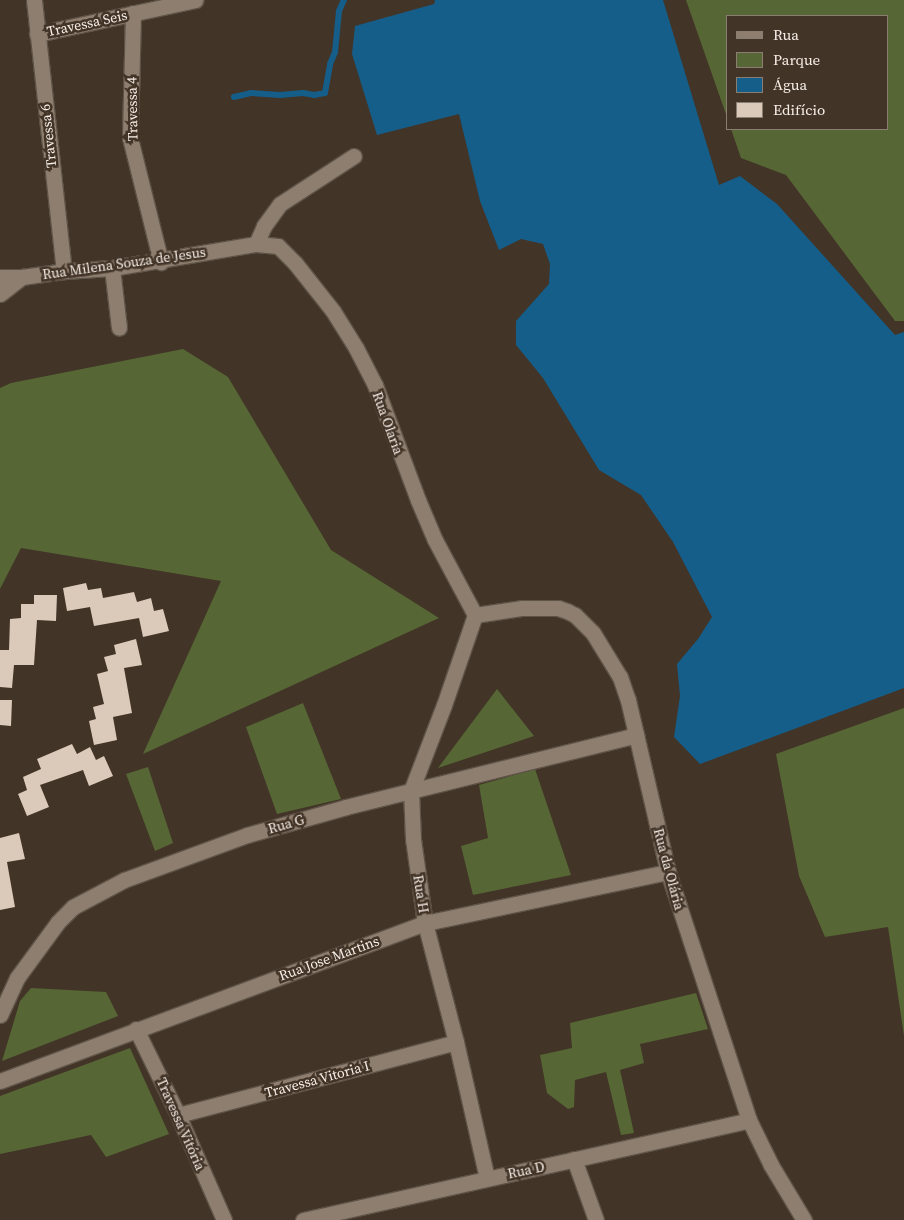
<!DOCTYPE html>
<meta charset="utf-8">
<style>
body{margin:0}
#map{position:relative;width:904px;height:1220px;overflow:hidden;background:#423427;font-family:"Source Serif 4",serif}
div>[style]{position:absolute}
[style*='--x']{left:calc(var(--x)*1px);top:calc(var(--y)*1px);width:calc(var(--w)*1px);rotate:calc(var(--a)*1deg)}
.green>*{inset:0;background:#566635}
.water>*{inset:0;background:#155e8a}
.stream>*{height:6px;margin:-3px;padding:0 3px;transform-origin:3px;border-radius:3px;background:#155e8a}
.building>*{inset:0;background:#dbcaba}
.roads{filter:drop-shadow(1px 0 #5e5347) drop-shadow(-1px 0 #5e5347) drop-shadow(0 1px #5e5347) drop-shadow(0 -1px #5e5347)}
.street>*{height:15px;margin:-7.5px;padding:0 7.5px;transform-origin:7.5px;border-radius:7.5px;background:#8e7e70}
span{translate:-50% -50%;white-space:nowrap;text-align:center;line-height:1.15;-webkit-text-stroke:5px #423427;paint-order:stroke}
.street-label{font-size:14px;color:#f7eee6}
.legend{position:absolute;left:726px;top:15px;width:162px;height:115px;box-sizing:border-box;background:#423427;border:1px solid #8a7e73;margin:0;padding:6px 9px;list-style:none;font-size:15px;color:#f7eee6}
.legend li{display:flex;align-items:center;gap:10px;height:25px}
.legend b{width:25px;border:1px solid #8a7e73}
</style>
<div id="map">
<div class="green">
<div style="clip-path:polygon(686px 0,904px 0,904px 321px,895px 321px,786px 175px,741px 158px,731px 129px,888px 129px,888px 16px,728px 16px,728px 120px)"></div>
<div style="clip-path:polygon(183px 349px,228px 377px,331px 550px,439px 618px,143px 754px,221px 581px,21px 548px,0 589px,0 388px,11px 383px)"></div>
<div style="clip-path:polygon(497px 689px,534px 736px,438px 768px)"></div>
<div style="clip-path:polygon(303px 703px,341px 799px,277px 814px,246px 727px)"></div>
<div style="clip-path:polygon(904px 708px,904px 1036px,888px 927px,825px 937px,799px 876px,776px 754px)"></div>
<div style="clip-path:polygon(148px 767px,173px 843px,155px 851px,126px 774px)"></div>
<div style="clip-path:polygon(535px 769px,571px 875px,473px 895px,461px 846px,488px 838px,479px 785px)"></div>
<div style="clip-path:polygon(31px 988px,106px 992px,118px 1016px,2px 1061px,20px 1001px)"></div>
<div style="clip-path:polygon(696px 993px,708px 1029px,640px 1044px,644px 1063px,620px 1070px,634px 1133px,621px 1135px,606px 1072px,575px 1080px,574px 1107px,568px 1109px,547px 1093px,540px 1055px,572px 1048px,570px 1023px)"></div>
<div style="clip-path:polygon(130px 1048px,169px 1134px,106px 1157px,91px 1135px,0 1154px,0 1096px)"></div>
</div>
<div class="water">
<div style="clip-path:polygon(435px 0,663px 0,719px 185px,740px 176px,777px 204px,895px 335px,904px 332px,904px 688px,700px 764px,674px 737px,680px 696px,677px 664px,698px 639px,712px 617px,673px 542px,641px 495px,599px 470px,543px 378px,516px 345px,516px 321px,549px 284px,550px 264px,543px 244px,521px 239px,499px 250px,480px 201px,459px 114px,377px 135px,352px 54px,355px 26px,434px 4px)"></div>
</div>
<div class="stream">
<div style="--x:234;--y:97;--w:17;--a:-13"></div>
<div style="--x:251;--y:93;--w:29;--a:4"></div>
<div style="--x:280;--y:95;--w:23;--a:-5"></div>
<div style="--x:303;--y:93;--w:11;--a:10"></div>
<div style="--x:314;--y:95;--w:11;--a:-10"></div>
<div style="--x:325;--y:93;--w:29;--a:-80"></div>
<div style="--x:330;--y:64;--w:13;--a:-67"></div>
<div style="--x:335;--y:52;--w:41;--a:-84.4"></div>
<div style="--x:339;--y:11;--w:12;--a:-66"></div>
</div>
<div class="building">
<div style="clip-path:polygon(86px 583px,88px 590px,101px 588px,103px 598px,134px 592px,137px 602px,151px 598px,154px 611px,163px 609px,169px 631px,143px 637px,139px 618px,94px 626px,90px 607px,67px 611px,63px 588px)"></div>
<div style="clip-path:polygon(34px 595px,57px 595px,56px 621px,37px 620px,34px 665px,14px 665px,12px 688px,0 687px,0 650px,9px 650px,10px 619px,21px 618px,21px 604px,34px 604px)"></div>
<div style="clip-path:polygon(136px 639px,142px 665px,124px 668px,132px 713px,113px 717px,117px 740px,94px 745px,89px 721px,96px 719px,93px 707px,104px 704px,97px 674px,108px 671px,104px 657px,116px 654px,114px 645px)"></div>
<div style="clip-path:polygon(0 700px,12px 700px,11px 726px,0 725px)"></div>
<div style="clip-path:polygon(72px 744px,77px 754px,90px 747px,96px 760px,104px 756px,113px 776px,89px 786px,83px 770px,40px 785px,49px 807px,27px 816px,18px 794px,27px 790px,23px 777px,41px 769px,37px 759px)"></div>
<div style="clip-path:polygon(19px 833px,25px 859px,7px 862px,15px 907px,0 910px,0 838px)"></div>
</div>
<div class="roads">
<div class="street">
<div style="--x:34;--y:0;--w:273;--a:83.7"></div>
<div style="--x:133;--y:13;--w:125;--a:91.4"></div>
<div style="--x:130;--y:138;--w:128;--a:76"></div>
<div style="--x:37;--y:34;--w:162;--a:-12.1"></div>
<div style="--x:256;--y:244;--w:20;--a:-66"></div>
<div style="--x:264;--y:226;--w:27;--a:-54"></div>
<div style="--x:280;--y:204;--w:88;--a:-33"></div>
<div style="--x:112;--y:268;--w:60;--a:83.3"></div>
<div style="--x:0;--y:277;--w:22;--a:0"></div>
<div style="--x:22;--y:277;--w:42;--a:-8.1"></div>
<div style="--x:64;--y:271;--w:48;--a:-3.6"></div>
<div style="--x:112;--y:268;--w:146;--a:-9.5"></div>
<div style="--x:256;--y:244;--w:22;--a:5"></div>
<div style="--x:278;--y:246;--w:24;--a:45"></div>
<div style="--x:295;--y:263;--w:61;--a:51.6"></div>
<div style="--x:333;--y:311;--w:44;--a:58.1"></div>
<div style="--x:356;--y:348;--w:42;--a:62.8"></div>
<div style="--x:375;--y:385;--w:123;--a:69.5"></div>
<div style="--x:418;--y:500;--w:43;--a:67"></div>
<div style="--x:435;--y:540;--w:85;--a:61.9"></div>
<div style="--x:0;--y:294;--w:28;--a:-38"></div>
<div style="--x:475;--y:615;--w:48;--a:-8.5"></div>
<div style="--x:522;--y:608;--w:36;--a:0"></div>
<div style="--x:558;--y:608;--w:9;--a:18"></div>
<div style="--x:567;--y:611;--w:9;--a:27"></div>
<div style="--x:575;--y:615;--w:25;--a:45"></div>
<div style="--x:593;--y:633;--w:52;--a:58.5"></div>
<div style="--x:620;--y:677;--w:24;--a:71"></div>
<div style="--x:628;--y:700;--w:177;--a:76.9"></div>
<div style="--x:668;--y:872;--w:261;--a:71.9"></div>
<div style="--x:749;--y:1120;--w:50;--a:63.9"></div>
<div style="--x:771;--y:1165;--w:64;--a:59"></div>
<div style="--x:475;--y:615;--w:95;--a:109"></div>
<div style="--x:444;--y:705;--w:92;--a:111"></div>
<div style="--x:411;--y:791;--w:48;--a:87.6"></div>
<div style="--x:413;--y:839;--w:85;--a:81.9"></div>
<div style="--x:425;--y:923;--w:123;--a:75.4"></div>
<div style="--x:456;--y:1042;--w:139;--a:77.2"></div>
<div style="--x:0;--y:1015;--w:41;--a:-65.3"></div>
<div style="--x:17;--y:978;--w:69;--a:-53.8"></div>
<div style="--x:58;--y:922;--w:21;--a:-45"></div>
<div style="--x:73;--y:907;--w:58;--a:-27.9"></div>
<div style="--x:124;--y:880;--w:131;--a:-20.1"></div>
<div style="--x:247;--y:835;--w:103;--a:-15.8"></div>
<div style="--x:346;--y:807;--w:299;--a:-13.9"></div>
<div style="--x:136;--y:1029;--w:96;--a:64"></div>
<div style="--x:178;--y:1115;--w:115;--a:66.3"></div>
<div style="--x:0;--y:1081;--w:453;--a:-20.4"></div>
<div style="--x:425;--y:923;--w:248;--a:-11.9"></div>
<div style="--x:178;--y:1115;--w:287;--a:-14.7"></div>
<div style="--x:574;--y:1159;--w:65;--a:70.2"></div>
<div style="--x:303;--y:1220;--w:457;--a:-12.6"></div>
</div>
</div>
<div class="street-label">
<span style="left:87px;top:23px;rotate:-12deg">Travessa Seis</span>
<span style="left:132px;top:109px;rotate:-91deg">Travessa 4</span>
<span style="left:48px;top:136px;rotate:-96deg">Travessa 6</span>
<span style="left:124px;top:263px;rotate:-8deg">Rua Milena Souza de Jesus</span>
<span style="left:388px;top:423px;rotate:70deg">Rua Olaria</span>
<span style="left:286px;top:824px;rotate:-16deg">Rua G</span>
<span style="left:669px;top:869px;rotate:75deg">Rua da Olária</span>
<span style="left:421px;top:894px;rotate:81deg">Rua H</span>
<span style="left:329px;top:958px;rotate:-20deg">Rua Jose Martins</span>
<span style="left:317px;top:1079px;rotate:-15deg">Travessa Vitoria I</span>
<span style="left:181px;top:1124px;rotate:66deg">Travessa Vitória</span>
<span style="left:526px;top:1170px;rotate:-12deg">Rua D</span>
</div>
<ul class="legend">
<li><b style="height:6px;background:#8e7e70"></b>Rua</li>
<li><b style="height:14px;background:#566635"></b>Parque</li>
<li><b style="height:14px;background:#155e8a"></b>Água</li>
<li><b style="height:14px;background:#dbcaba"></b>Edifício</li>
</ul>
</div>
